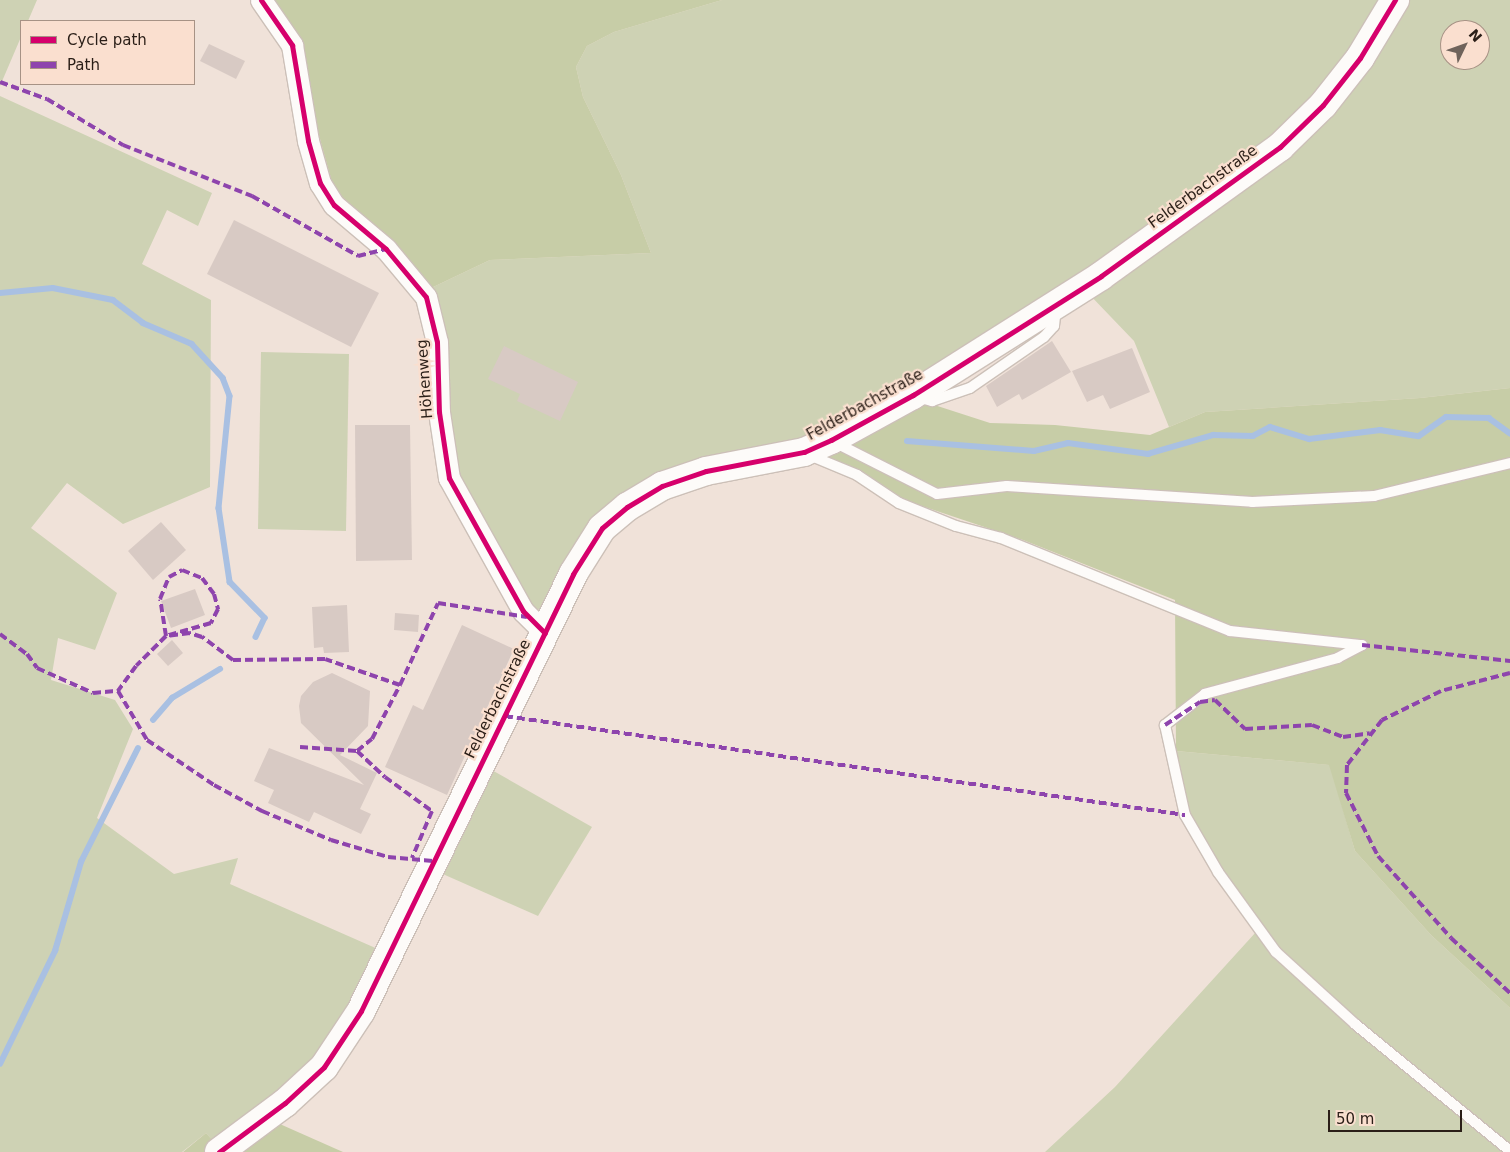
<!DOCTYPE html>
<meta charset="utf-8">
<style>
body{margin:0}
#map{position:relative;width:1510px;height:1152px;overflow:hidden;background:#f0e2d9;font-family:"DejaVu Sans",sans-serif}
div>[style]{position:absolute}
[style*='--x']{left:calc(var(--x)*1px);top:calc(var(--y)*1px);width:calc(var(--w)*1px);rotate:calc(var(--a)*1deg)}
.green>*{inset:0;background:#ced2b4}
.forest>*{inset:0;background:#c7cda7}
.stream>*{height:5.5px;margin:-2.75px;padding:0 2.75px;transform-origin:2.75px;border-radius:2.75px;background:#a9c0e2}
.building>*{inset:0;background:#d8cac4}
.roads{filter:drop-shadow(1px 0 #ccc0b8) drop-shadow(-1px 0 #ccc0b8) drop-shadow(0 1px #ccc0b8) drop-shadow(0 -1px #ccc0b8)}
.lane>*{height:10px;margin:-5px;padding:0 5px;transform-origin:5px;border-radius:5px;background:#fdfbf9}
.street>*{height:21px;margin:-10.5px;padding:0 10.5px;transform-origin:10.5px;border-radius:10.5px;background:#fdfbf9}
.secondary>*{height:28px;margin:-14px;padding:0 14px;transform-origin:14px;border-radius:14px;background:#fdfbf9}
.quiet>*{height:4px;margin-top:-2px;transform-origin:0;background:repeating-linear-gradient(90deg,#8e44ad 0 8px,transparent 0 12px)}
.cycleway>*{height:5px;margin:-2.5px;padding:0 2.5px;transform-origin:2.5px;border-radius:2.5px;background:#d6006c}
span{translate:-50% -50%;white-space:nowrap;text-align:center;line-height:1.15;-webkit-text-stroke:4.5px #fadfcf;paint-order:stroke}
.street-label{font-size:15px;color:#2a1e17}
.legend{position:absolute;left:20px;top:20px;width:175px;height:65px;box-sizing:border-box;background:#fadfcf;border:1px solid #a79285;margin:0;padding:6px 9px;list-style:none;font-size:15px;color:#2a1e17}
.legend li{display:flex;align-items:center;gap:10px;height:25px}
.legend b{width:25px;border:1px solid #a79285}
.north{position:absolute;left:1440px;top:20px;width:50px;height:50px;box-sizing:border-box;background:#fadfcf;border:1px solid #a79285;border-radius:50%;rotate:48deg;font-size:14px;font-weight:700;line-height:20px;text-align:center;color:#2a1e17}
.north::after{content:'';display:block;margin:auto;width:18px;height:22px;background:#6f635b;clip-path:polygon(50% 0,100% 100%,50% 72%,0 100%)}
.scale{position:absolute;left:1328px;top:1110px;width:134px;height:22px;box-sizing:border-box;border:2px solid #2a1e17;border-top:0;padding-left:6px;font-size:15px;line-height:18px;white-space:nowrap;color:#2a1e17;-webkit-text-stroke:4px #fadfcf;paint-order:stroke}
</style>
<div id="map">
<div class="green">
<div style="clip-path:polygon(0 0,37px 0,28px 21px,21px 21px,21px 37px,0 86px)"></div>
<div style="clip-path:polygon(722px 0,1384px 0,1328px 85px,1278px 136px,1107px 263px,809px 442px,634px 489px,547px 609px,534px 610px,457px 474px,429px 289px,490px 260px,651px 253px,621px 175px,583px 97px,576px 67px,587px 46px,614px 32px)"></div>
<div style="clip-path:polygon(evenodd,1403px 0,1510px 0,1510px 388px,1420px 398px,1205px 412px,1169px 427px,1134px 341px,1087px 292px,1277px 156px,1403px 0,1450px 30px,1480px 30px,1480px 60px,1450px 60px,1450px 30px)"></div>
<div style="clip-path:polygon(0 96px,212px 193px,198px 226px,167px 210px,142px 264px,211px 300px,210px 487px,123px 524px,67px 483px,31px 528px,117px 593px,95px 650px,58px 638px,51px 680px,115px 700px,133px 729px,97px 818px,174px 874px,238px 858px,230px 884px,380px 950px,319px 1060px,213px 1141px,206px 1133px,182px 1152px,0 1152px)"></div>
<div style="clip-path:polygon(261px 352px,349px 354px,346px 531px,258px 529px)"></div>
<div style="clip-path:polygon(1176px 751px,1330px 765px,1355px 851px,1431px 935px,1510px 1008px,1510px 1145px,1304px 975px,1273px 942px,1214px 857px,1191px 815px)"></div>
<div style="clip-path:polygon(490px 769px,592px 827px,538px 916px,436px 871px)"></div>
<div style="clip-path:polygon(1256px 932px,1351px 1026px,1505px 1152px,1045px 1152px,1115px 1087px)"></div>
</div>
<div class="forest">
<div style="clip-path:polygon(266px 0,722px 0,614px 32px,587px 46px,576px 67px,583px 97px,621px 175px,651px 253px,490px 260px,429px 289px,337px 200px,308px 96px)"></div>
<div style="clip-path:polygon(1510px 388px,1510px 1008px,1431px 935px,1355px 851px,1329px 765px,1176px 751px,1175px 600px,1023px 540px,904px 500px,825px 455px,922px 401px,990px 423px,1055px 425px,1150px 435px,1205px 412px,1420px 398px)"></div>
<div style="clip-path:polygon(273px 1121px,343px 1152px,234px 1152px)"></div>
<div style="clip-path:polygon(206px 1133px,223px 1152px,183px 1152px)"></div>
</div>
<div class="stream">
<div style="--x:0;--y:293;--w:53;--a:-5.4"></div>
<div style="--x:53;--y:288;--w:61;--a:11.3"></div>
<div style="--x:113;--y:300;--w:38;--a:37"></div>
<div style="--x:143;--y:323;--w:53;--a:23.2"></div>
<div style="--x:192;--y:344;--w:46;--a:47.6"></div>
<div style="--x:223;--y:378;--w:19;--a:69"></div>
<div style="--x:230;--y:396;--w:113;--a:95.6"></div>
<div style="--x:219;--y:508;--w:75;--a:81.5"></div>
<div style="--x:230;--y:582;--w:50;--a:45.8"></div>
<div style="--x:265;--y:618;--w:21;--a:115"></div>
<div style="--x:907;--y:441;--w:127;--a:4.5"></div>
<div style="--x:1034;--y:451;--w:35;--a:-13"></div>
<div style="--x:1068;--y:443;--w:81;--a:7.8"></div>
<div style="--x:1148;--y:454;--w:68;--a:-16.3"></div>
<div style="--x:1213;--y:435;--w:40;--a:1.4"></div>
<div style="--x:1253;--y:436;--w:19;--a:-28"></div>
<div style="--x:1270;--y:427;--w:41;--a:17.1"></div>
<div style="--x:1309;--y:439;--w:72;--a:-7.2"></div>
<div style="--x:1380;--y:430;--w:39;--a:9"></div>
<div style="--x:1419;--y:436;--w:33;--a:-35"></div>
<div style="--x:1446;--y:417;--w:43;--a:1.3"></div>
<div style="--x:1489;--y:418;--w:26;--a:36"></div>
<div style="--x:153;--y:720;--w:29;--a:-49"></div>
<div style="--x:172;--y:698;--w:56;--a:-31.1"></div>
<div style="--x:0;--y:1064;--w:126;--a:-64"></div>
<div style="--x:55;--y:951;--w:93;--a:-73.7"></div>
<div style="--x:81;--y:862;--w:127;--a:-63.4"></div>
</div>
<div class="building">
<div style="clip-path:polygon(209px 44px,245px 61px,236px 79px,200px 61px)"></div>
<div style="clip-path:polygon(234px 220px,379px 293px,351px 347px,207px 274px)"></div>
<div style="clip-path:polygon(1052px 341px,1071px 372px,1022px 400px,1019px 394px,997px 407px,986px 386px)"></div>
<div style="clip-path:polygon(504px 346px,578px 382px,560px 421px,517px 401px,520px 394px,488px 379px)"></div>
<div style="clip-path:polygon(1132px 348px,1150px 392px,1110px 409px,1103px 395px,1087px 402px,1072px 371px)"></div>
<div style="clip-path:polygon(355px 425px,410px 425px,412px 560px,356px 561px)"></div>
<div style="clip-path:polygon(161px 522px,186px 550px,153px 580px,128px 551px)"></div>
<div style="clip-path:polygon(195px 589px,205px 615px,171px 628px,161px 601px)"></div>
<div style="clip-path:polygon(347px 605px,349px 652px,324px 653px,323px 647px,314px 648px,312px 607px)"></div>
<div style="clip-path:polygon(395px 613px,419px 615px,418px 632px,394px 630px)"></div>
<div style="clip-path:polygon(462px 625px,514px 649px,447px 795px,385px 767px,413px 705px,423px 710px)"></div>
<div style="clip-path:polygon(172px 640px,183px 653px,168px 666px,157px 654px)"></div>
<div style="clip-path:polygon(332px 673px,370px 691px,368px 726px,340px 755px,377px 773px,360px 809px,371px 814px,361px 834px,314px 812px,309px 822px,268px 803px,274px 790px,254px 781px,269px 748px,364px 785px,301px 723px,299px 706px,301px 696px,313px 682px)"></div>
</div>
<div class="roads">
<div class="lane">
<div style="--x:917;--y:397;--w:16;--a:15"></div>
<div style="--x:932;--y:401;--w:40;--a:-18.9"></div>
<div style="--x:970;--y:388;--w:90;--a:-34.6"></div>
<div style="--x:1044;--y:337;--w:15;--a:-48"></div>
<div style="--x:1054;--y:326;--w:18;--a:-84"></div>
<div style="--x:834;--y:442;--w:115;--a:26.8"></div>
<div style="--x:937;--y:494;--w:70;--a:-6.5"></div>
<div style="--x:1007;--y:486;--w:246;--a:3.7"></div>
<div style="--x:1252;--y:502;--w:122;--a:-2.8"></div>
<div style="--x:1374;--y:496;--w:140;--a:-13.6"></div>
<div style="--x:809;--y:455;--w:52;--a:22.6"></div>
<div style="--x:857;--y:475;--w:50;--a:33.7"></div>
<div style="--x:899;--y:503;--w:61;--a:22"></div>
<div style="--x:956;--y:526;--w:47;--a:14.9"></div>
<div style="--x:1001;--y:538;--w:247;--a:22.1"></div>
<div style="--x:1230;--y:631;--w:133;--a:6.1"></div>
<div style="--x:1362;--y:645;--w:27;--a:152"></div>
<div style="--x:1338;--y:658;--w:138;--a:164.9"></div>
<div style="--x:1205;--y:694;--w:51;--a:142.2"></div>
<div style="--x:1165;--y:725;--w:92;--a:77.5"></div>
<div style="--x:1185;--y:815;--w:66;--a:59.9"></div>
<div style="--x:1218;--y:872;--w:99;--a:54.1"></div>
<div style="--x:1276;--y:952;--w:107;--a:42.3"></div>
<div style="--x:1355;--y:1024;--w:200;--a:39.3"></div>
</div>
<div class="street">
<div style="--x:261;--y:0;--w:55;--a:55.4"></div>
<div style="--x:292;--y:45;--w:97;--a:80.5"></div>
<div style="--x:308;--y:141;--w:44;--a:74.1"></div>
<div style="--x:320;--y:183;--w:26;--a:58"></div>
<div style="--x:334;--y:205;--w:68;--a:40.2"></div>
<div style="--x:386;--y:249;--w:62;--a:50.2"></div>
<div style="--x:426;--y:297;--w:46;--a:76.3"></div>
<div style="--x:437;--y:342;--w:70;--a:88.4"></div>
<div style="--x:439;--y:412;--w:67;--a:81.4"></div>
<div style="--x:449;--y:478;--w:152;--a:60.9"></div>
<div style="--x:523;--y:611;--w:31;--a:45"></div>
</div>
<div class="secondary">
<div style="--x:219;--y:1152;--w:82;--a:-36.6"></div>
<div style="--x:285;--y:1103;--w:53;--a:-42.7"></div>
<div style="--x:324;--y:1067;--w:67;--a:-56.5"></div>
<div style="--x:361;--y:1011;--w:486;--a:-64.1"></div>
<div style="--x:573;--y:574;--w:54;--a:-57.8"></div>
<div style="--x:602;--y:528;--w:33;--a:-40"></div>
<div style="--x:627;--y:507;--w:41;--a:-31"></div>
<div style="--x:662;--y:486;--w:46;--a:-18.8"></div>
<div style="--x:706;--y:471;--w:100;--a:-11"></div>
<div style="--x:804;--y:452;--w:30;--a:-24"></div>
<div style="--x:831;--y:440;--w:94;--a:-28.8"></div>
<div style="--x:913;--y:395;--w:222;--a:-32.3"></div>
<div style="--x:1101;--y:276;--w:221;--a:-35.8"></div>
<div style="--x:1280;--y:147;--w:60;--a:-44.3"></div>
<div style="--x:1323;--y:105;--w:60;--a:-51.8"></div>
<div style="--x:1360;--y:58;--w:68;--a:-58.9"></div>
</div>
</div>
<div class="quiet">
<div style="--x:0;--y:82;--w:50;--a:19.9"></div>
<div style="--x:47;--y:99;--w:89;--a:31.2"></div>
<div style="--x:123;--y:145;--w:139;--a:21.6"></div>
<div style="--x:252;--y:196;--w:122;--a:29.5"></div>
<div style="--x:358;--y:256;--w:29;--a:-14"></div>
<div style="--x:0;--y:634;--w:34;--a:37"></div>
<div style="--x:27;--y:654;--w:17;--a:54"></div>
<div style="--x:37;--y:668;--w:61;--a:24.1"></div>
<div style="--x:93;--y:693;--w:25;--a:-5"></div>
<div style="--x:1362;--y:645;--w:149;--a:6.2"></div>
<div style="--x:1510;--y:673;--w:71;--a:165.4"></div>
<div style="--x:1441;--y:691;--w:66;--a:153.8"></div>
<div style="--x:1382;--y:720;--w:57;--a:127.9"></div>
<div style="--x:1347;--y:765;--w:28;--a:92"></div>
<div style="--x:1346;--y:793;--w:71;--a:63.1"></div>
<div style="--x:1378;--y:856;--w:110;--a:48.3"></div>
<div style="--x:1451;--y:938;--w:81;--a:43"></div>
<div style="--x:400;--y:685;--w:90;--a:-65.1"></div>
<div style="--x:438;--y:603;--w:90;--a:8.9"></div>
<div style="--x:505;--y:716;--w:687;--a:8.28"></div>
<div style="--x:1165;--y:725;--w:42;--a:-33.3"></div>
<div style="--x:1200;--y:702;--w:15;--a:-8"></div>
<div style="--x:1215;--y:700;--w:42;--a:44"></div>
<div style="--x:1245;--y:729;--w:67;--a:-3.4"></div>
<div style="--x:1312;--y:725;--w:33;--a:21"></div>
<div style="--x:1343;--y:737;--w:27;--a:-8"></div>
<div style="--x:300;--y:747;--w:57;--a:4"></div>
<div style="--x:357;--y:751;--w:38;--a:43"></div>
<div style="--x:385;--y:777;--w:58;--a:35.9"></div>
<div style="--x:432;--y:811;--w:51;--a:113.1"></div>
<div style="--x:357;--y:751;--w:19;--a:-39"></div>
<div style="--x:372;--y:739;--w:61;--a:-62.6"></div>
<div style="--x:400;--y:685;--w:79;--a:-160.9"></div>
<div style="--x:325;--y:659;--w:92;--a:179.4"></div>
<div style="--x:233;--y:660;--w:39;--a:-143"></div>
<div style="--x:202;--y:637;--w:13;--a:-162"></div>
<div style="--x:190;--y:633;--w:24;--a:173"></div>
<div style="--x:166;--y:636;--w:37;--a:-99"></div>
<div style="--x:160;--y:599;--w:24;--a:-68"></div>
<div style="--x:169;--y:577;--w:15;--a:-28"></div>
<div style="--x:182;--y:570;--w:22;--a:22"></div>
<div style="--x:202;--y:578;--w:20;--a:53"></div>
<div style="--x:214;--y:594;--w:16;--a:75"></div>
<div style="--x:218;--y:609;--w:16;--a:117"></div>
<div style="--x:211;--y:623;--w:47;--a:163.9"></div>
<div style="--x:166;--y:636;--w:42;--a:135"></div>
<div style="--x:136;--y:666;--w:31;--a:126"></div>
<div style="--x:118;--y:691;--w:57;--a:59.4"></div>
<div style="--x:147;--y:740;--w:81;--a:33.9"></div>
<div style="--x:214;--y:785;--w:55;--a:28.4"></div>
<div style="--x:262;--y:811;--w:75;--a:22.8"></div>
<div style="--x:331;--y:840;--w:59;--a:16.6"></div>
<div style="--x:388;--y:857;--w:45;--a:5.1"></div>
</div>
<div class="cycleway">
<div style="--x:261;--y:0;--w:55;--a:55.4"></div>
<div style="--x:292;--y:45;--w:97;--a:80.5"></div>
<div style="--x:308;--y:141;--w:44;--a:74.1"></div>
<div style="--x:320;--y:183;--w:26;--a:58"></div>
<div style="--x:334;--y:205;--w:68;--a:40.2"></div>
<div style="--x:386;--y:249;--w:62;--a:50.2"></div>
<div style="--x:426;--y:297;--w:46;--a:76.3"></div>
<div style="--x:437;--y:342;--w:70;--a:88.4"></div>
<div style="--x:439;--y:412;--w:67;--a:81.4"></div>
<div style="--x:449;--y:478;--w:152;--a:60.9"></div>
<div style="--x:523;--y:611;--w:31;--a:45"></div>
<div style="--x:219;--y:1152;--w:82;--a:-36.6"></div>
<div style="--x:285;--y:1103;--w:53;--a:-42.7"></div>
<div style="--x:324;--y:1067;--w:67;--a:-56.5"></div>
<div style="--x:361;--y:1011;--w:486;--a:-64.1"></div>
<div style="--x:573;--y:574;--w:54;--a:-57.8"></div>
<div style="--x:602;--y:528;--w:33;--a:-40"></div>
<div style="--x:627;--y:507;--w:41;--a:-31"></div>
<div style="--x:662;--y:486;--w:46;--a:-18.8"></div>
<div style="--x:706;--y:471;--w:100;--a:-11"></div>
<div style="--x:804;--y:452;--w:30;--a:-24"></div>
<div style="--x:831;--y:440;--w:94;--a:-28.8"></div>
<div style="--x:913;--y:395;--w:222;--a:-32.3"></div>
<div style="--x:1101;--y:276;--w:221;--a:-35.8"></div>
<div style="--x:1280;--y:147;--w:60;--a:-44.3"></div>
<div style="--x:1323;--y:105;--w:60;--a:-51.8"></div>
<div style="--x:1360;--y:58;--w:68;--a:-58.9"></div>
</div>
<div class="street-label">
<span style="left:1203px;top:187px;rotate:-36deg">Felderbachstraße</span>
<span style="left:425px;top:379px;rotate:-94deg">Höhenweg</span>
<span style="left:865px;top:405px;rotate:-29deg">Felderbachstraße</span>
<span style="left:498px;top:699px;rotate:-64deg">Felderbachstraße</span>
</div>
<ul class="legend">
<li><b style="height:6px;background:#d6006c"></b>Cycle path</li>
<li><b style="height:6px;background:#8e44ad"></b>Path</li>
</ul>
<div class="north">N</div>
<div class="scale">50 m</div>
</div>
